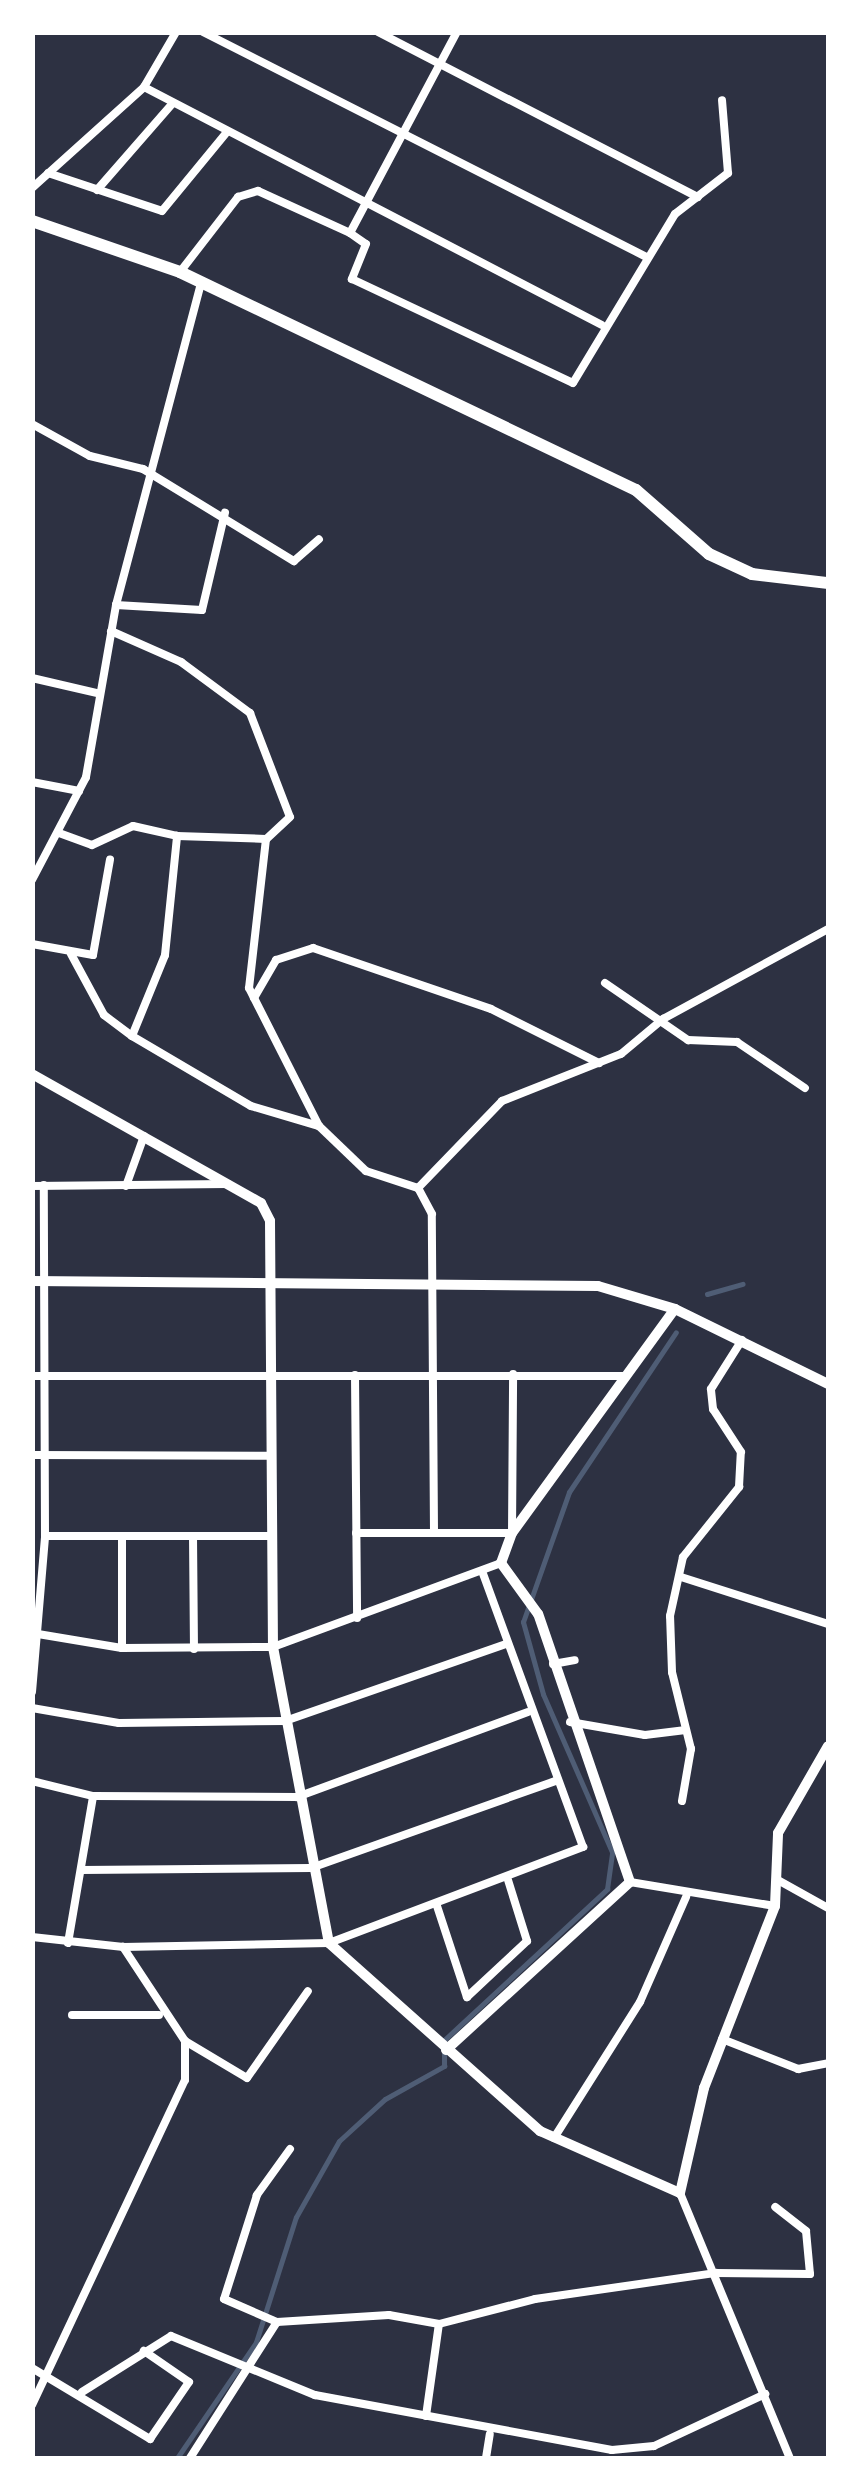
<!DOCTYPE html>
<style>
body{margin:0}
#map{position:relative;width:861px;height:2491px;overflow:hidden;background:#2d3142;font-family:Spectral,serif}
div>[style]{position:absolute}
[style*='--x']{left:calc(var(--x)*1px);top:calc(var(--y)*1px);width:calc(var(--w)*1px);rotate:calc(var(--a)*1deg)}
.stream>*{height:5px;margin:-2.5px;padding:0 2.5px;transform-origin:2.5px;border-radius:2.5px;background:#4f5d75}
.minor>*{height:8px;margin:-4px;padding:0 4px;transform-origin:4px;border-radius:4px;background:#fff}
.tertiary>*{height:10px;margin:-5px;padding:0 5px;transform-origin:5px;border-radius:5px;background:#fff}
.primary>*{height:12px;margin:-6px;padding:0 6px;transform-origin:6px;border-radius:6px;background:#fff}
span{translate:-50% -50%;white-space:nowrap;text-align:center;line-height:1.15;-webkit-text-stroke:10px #fff;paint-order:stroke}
.frame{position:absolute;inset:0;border:35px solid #fff;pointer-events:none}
</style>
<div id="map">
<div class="stream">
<div style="--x:707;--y:1294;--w:37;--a:-16"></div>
<div style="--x:443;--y:2041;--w:224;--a:-42.8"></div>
<div style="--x:607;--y:1889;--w:37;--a:-82"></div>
<div style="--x:612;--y:1852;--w:172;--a:-113.6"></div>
<div style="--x:543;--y:1694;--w:75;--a:-105.5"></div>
<div style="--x:523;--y:1622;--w:138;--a:-70.5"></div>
<div style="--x:569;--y:1492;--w:192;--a:-56.2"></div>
<div style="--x:177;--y:2458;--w:140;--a:-55.7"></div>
<div style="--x:256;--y:2342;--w:131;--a:-72.3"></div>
<div style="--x:296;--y:2217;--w:87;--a:-60.5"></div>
<div style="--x:339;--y:2141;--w:62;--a:-42.4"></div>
<div style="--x:385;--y:2099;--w:68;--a:-29.2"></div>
<div style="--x:444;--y:2066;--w:14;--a:-90"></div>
</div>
<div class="minor">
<div style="--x:203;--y:32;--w:498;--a:26.9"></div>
<div style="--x:378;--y:32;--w:360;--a:27.3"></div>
<div style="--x:144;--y:87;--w:516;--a:27.46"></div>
<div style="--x:48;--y:173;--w:120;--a:18.4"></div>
<div style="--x:162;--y:211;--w:102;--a:-50.6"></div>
<div style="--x:32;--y:188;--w:151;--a:-42"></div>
<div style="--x:144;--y:87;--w:64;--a:-59.8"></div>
<div style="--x:97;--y:190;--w:114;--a:-48.9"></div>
<div style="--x:350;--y:233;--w:19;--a:35"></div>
<div style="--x:366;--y:244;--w:38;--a:112"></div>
<div style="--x:352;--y:279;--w:244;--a:25.2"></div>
<div style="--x:573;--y:383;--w:197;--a:-58.9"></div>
<div style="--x:675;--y:214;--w:67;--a:-37.7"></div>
<div style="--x:728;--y:173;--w:73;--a:-94.7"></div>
<div style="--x:180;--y:272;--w:95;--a:-52.3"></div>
<div style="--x:238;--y:197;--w:21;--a:-17"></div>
<div style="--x:258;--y:191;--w:101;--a:24.5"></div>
<div style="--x:350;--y:233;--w:228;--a:-62"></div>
<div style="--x:32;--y:424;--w:66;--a:28.9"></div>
<div style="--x:90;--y:456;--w:55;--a:13.8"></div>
<div style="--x:143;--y:469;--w:177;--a:31.4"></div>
<div style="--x:294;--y:561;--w:33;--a:-41"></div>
<div style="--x:116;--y:605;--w:86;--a:3.3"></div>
<div style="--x:202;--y:610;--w:100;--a:-76.7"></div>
<div style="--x:111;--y:631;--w:77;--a:23.9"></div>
<div style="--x:181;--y:662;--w:86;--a:36.5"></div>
<div style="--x:250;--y:713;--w:111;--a:69"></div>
<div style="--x:290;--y:817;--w:33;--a:137"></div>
<div style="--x:266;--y:839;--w:150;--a:96.5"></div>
<div style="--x:249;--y:988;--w:155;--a:63.1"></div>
<div style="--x:319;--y:1126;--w:65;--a:43.8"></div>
<div style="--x:366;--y:1171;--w:55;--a:18.1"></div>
<div style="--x:32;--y:678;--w:67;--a:13"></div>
<div style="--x:32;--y:782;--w:48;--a:10.8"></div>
<div style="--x:59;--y:833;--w:35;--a:20"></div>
<div style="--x:92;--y:845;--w:45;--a:-24.9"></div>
<div style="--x:133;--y:826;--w:45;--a:12.8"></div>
<div style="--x:32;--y:880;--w:116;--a:-62.3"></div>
<div style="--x:86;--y:777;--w:175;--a:-80.1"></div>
<div style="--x:116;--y:605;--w:333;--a:-75.2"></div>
<div style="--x:32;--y:944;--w:62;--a:10.2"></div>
<div style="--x:93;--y:955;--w:97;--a:-79.9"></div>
<div style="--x:71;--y:954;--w:69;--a:61.6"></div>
<div style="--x:104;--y:1015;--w:35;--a:37"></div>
<div style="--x:132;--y:1036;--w:138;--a:30.5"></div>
<div style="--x:251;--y:1106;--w:71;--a:16.4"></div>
<div style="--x:605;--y:983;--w:101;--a:34.5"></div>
<div style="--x:688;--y:1040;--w:49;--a:2.3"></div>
<div style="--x:737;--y:1042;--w:82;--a:34.1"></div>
<div style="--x:254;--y:998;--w:44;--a:-59.9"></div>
<div style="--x:276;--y:960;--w:39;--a:-18"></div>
<div style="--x:313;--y:948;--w:188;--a:18.9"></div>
<div style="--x:491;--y:1009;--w:121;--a:26.6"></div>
<div style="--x:132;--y:1036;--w:87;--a:-67.8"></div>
<div style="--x:165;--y:955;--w:120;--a:-84.2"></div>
<div style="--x:177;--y:836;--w:89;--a:1.9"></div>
<div style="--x:32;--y:1186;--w:196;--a:-0.6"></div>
<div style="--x:126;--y:1186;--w:53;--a:-70.2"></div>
<div style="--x:355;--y:1375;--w:243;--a:89.5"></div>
<div style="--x:32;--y:1376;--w:594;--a:0"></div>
<div style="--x:32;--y:1455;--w:240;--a:0.2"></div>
<div style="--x:434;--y:1532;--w:318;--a:-90.4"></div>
<div style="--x:432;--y:1214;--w:30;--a:-118"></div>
<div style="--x:418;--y:1188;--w:121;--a:-46"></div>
<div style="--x:502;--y:1101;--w:128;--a:-21.6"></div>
<div style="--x:621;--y:1054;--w:55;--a:-39.8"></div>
<div style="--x:663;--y:1019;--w:188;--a:-28.6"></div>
<div style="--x:356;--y:1533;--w:156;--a:0"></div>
<div style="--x:512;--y:1533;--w:159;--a:-89.6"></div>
<div style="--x:45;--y:1536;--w:227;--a:0"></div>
<div style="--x:193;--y:1536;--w:113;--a:89.5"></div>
<div style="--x:122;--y:1537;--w:111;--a:90"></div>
<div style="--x:681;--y:1577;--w:154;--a:17.7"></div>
<div style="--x:32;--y:1633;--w:91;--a:9.5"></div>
<div style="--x:122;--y:1648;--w:151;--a:-0.4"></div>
<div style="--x:273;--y:1647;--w:243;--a:-20.2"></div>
<div style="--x:553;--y:1664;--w:22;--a:-10"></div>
<div style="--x:32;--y:1692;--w:157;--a:-85.2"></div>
<div style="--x:45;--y:1536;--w:351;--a:-90.2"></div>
<div style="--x:32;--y:1708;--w:88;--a:9.8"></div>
<div style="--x:119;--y:1723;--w:166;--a:-0.7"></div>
<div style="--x:285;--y:1721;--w:234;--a:-19.2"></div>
<div style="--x:570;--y:1722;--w:76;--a:9.8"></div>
<div style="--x:645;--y:1735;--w:41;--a:-7"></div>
<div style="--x:32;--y:1781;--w:63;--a:13.8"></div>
<div style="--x:93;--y:1796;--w:204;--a:0.3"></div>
<div style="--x:297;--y:1797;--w:246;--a:-20.2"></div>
<div style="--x:682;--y:1801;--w:53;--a:-80.2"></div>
<div style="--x:691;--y:1749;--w:79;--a:-103.9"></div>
<div style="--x:672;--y:1672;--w:56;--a:-92"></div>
<div style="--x:670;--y:1616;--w:60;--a:-77.6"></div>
<div style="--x:683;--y:1557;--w:90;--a:-51.3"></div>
<div style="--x:739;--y:1487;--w:35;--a:-87"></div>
<div style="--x:741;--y:1452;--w:51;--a:-123.1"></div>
<div style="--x:713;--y:1409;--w:20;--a:-96"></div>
<div style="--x:711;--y:1389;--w:58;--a:-57.7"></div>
<div style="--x:81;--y:1870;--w:230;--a:-0.5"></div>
<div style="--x:311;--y:1868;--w:259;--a:-19.6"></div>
<div style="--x:776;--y:1879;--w:60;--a:29.1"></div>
<div style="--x:630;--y:1882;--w:147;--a:9.4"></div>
<div style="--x:437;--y:1906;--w:96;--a:71.8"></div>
<div style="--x:467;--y:1997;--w:82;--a:-43"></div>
<div style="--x:527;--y:1941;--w:64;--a:-107.3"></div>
<div style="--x:32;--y:1937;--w:92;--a:6.3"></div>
<div style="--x:123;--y:1947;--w:206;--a:-1.1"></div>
<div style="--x:329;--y:1943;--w:272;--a:-20.7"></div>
<div style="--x:583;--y:1847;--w:291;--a:-110.1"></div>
<div style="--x:68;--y:1943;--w:149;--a:-80.3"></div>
<div style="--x:72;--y:2015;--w:87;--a:0"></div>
<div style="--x:722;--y:2039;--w:82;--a:21.5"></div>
<div style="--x:798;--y:2069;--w:31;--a:-11"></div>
<div style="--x:185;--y:2041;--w:72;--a:30.8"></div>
<div style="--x:247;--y:2078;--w:106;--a:-55"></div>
<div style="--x:554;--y:2138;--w:161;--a:-57.7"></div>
<div style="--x:640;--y:2002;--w:115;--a:-66.3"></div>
<div style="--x:290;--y:2149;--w:57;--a:125.7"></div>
<div style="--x:257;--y:2195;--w:109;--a:107.6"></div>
<div style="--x:224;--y:2299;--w:58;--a:23.5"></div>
<div style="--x:277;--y:2322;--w:112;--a:-3.6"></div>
<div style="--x:389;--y:2315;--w:51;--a:10.2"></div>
<div style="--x:439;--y:2324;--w:99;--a:-14.6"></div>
<div style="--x:535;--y:2299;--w:183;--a:-8.2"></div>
<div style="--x:716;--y:2273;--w:94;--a:0.6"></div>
<div style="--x:810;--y:2274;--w:43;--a:-95.3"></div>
<div style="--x:806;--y:2231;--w:39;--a:-142"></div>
<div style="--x:680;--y:2193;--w:287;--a:67.5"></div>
<div style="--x:32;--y:2368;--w:138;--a:31"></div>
<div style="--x:150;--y:2439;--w:69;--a:-55.6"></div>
<div style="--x:189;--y:2382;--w:55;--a:-145.4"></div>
<div style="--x:82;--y:2392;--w:105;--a:-32.2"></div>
<div style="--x:171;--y:2336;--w:156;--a:22.3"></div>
<div style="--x:315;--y:2395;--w:302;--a:10.5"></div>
<div style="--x:612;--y:2450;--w:42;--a:-5.4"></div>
<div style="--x:654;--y:2446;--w:123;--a:-25.1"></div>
<div style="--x:32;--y:2405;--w:359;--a:-64.8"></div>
<div style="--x:185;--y:2080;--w:39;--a:-90"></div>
<div style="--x:185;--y:2041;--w:113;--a:-123.4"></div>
<div style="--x:426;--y:2416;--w:93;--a:-82"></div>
<div style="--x:190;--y:2458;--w:161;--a:-57.4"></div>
<div style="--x:486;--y:2458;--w:24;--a:-81"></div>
</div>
<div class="tertiary">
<div style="--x:32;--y:1074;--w:263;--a:29.4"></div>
<div style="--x:261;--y:1203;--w:20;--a:63"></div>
<div style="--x:270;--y:1221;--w:426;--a:89.6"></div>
<div style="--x:273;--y:1647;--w:301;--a:79.3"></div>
<div style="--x:329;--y:1943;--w:283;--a:41.7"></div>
<div style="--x:540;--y:2131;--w:153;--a:23.9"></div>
<div style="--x:32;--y:1281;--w:566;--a:0.51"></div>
<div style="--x:598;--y:1286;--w:80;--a:16.6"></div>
<div style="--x:675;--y:1309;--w:170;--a:26.1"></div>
<div style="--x:446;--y:2050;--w:249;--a:-42.4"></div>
<div style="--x:630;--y:1882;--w:283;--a:-108.9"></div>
<div style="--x:538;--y:1614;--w:63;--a:-126"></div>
<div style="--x:501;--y:1563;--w:32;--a:-70"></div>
<div style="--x:512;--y:1533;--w:277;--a:-54"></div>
<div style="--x:680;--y:2193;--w:108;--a:-77.1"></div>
<div style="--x:704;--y:2088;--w:195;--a:-68.7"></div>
<div style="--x:775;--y:1906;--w:73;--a:-87.6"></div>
<div style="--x:778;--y:1833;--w:100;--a:-60.1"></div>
</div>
<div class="primary">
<div style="--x:32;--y:221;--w:157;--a:19"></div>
<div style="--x:180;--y:272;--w:505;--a:25.55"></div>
<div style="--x:636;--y:490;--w:97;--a:41.2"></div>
<div style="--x:709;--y:554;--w:47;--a:24.9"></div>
<div style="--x:752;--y:574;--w:77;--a:6.8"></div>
</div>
<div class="frame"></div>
</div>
